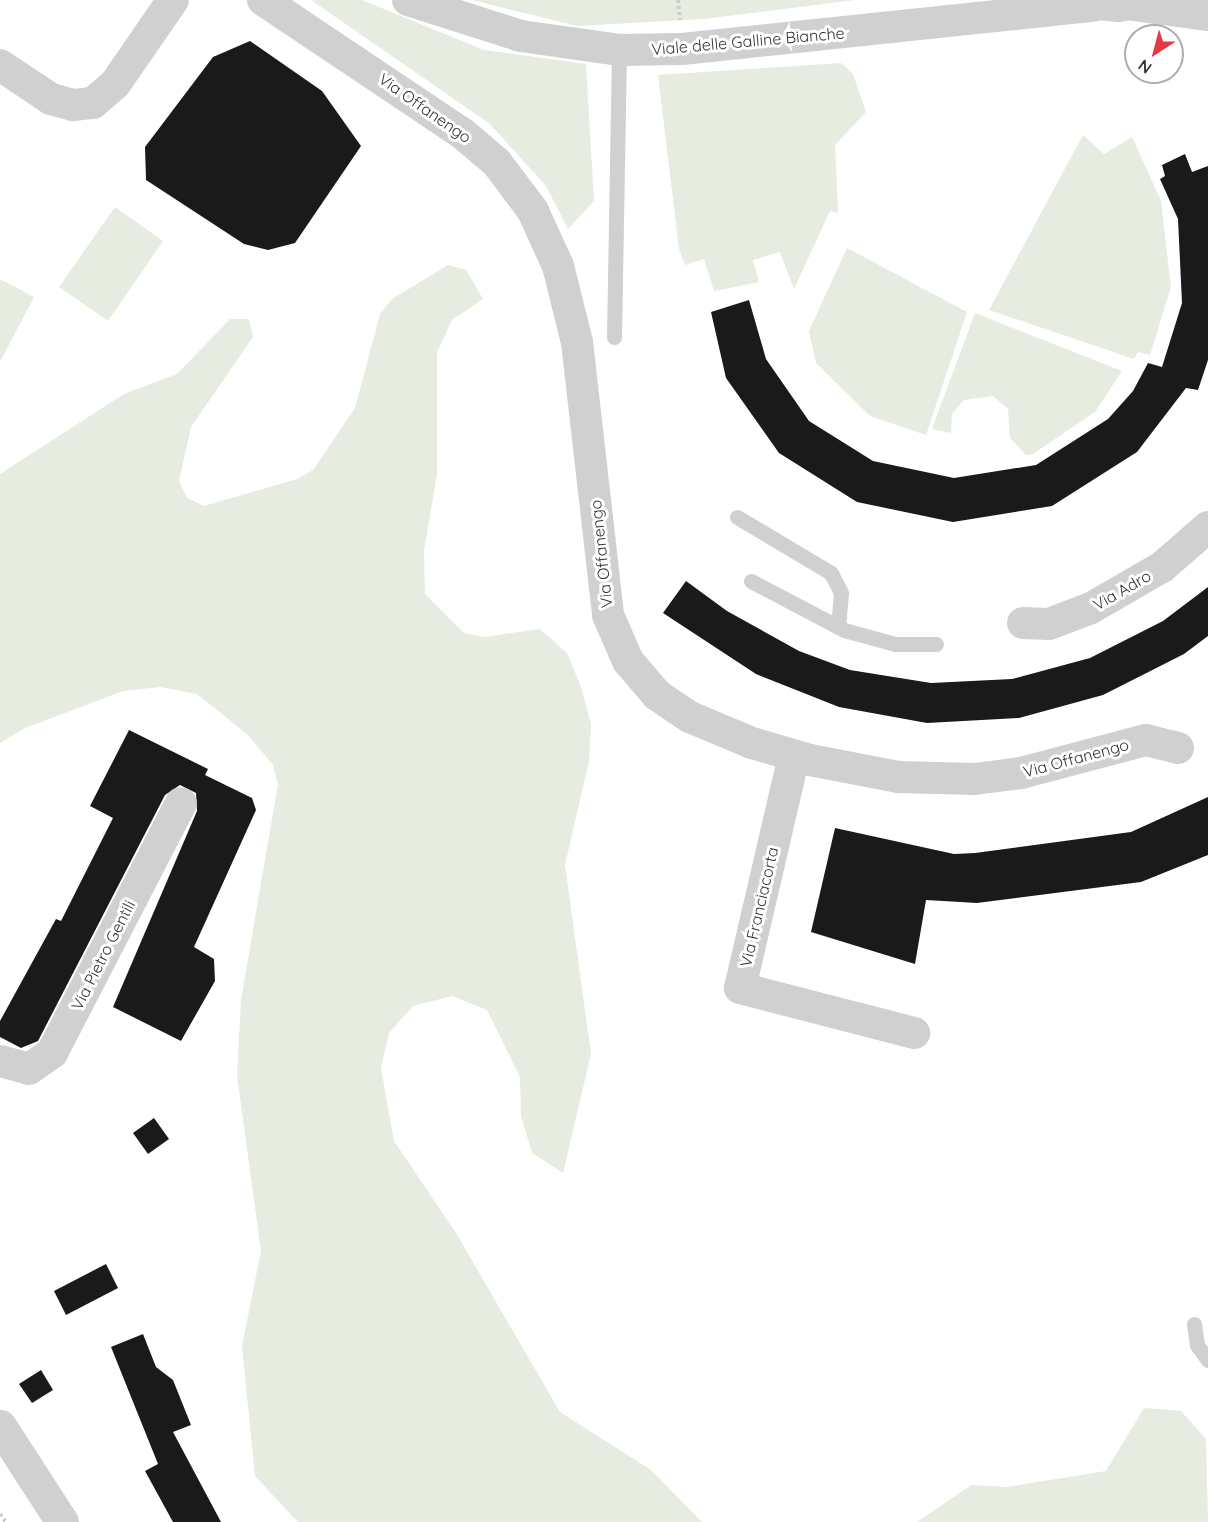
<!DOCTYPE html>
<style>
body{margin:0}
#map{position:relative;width:1208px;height:1522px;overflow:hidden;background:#fff;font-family:Quicksand,sans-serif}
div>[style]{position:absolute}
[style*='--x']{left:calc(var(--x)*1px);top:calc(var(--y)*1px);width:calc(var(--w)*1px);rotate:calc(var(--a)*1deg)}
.green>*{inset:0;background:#e6ecdf}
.building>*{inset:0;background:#1a1a1a}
.path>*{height:4px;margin-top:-2px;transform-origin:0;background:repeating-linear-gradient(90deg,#cdcdcd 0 3px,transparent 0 6px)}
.service>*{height:15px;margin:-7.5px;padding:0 7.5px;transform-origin:7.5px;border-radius:7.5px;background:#d0d0d0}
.minor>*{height:32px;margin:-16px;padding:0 16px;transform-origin:16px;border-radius:16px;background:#d0d0d0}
.tertiary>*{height:33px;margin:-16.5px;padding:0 16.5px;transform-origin:16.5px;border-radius:16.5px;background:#d0d0d0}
span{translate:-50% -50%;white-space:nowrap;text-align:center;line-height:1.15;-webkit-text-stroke:6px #fff;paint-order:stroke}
.street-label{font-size:16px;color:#333}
.north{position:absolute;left:1124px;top:24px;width:60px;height:60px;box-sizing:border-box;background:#fff;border:2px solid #adadad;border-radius:50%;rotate:216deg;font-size:16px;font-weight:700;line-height:24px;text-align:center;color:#333}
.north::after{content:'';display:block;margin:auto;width:21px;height:27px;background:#e63946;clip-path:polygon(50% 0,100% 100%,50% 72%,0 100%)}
</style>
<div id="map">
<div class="green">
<div style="clip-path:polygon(311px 0,362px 0,484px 50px,586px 64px,594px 201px,568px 229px,546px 186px,490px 124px)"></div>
<div style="clip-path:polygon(472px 0,855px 0,704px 19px,577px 26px)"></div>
<div style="clip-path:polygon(841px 63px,853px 74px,866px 112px,835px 145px,838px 213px,830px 211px,794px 289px,780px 252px,753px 260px,759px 282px,714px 291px,704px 259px,685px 265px,679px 249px,658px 75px)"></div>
<div style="clip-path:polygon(1083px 135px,1104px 154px,1132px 137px,1161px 201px,1171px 287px,1150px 355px,1138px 352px,1134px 359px,989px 310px)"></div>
<div style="clip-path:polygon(115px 207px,163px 241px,108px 321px,59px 287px)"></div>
<div style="clip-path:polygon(847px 248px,967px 312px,926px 435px,870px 416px,816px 363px,809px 331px)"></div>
<div style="clip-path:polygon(448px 265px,466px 270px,483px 299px,452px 320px,437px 352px,437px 475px,424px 550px,425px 594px,464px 633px,484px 637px,540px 629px,567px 653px,581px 687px,591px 724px,589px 761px,565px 865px,591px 1054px,563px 1173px,532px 1153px,521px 1116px,520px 1077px,487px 1010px,452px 996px,413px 1006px,389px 1033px,381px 1068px,394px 1141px,456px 1233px,560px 1412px,651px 1470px,702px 1522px,298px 1522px,255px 1476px,242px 1346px,261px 1251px,237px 1076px,241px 1000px,278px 784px,273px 765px,248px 735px,197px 694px,160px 687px,123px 691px,25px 728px,0 743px,0 474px,124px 394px,177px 374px,230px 319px,249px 319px,253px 337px,191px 427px,179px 481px,187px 498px,204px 506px,297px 479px,313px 470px,355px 408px,380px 314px,392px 299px)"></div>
<div style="clip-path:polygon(0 279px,34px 297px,0 362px)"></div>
<div style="clip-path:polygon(975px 313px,1122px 371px,1095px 412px,1033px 454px,1026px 455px,1010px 438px,1008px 409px,993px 396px,964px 400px,952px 414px,951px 433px,932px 429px)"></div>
<div style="clip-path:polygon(1144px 1408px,1181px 1411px,1206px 1439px,1208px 1522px,917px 1522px,971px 1485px,1007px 1487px,1106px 1471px)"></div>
</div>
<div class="building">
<div style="clip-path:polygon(250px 41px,322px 91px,361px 146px,295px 243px,268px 250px,244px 244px,146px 180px,145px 147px,213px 57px)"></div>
<div style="clip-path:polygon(1185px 154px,1192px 172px,1208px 166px,1208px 360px,1198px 390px,1186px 388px,1137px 452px,1052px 506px,953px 522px,857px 502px,779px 453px,726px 378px,711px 312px,749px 300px,766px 359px,809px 421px,873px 461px,954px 478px,1036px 465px,1108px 419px,1133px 391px,1148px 363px,1162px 367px,1182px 303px,1178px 219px,1160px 179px,1165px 176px,1162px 165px)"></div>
<div style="clip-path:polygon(686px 581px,727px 611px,799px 651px,850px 670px,931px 683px,1012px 679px,1090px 658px,1163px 621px,1208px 587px,1208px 636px,1184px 654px,1103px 695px,1019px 718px,927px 723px,839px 707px,756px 674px,663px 613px)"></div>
<div style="clip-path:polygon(129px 730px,208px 769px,205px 775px,252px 798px,256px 810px,194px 947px,214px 959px,215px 981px,181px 1041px,113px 1007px,197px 811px,196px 793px,180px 785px,165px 795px,38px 1041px,21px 1048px,0 1037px,0 1021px,56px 919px,61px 921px,113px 818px,90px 806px)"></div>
<div style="clip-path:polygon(1208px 797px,1208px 855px,1141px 882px,977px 903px,926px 900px,915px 964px,811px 932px,835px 828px,954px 854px,975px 853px,1131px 832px)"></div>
<div style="clip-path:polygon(154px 1118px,169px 1139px,148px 1154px,133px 1133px)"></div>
<div style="clip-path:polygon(106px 1264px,118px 1288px,66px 1315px,54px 1291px)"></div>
<div style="clip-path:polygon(143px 1334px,156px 1367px,173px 1380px,191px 1425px,173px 1432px,221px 1522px,173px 1522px,145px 1471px,158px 1464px,111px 1347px)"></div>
<div style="clip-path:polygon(41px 1370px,53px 1390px,32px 1403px,19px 1384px)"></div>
</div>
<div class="path">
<div style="--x:678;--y:0;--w:20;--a:84"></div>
<div style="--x:0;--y:1514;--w:10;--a:53"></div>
</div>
<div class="service">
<div style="--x:614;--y:337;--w:287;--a:-89"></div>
<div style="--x:737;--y:517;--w:109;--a:30.8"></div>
<div style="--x:831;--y:573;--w:22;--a:63"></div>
<div style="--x:841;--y:593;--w:34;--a:95"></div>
<div style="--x:751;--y:581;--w:105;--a:27.8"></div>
<div style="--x:844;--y:630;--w:53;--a:15.4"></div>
<div style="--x:895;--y:644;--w:41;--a:0"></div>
<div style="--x:1194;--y:1324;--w:21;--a:82"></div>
<div style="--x:1197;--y:1345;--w:19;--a:54"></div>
</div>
<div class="minor">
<div style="--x:263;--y:0;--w:239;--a:33.8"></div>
<div style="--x:462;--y:133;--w:46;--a:40.6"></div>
<div style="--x:497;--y:163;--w:60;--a:53.1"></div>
<div style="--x:533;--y:211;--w:60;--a:65.6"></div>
<div style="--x:558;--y:266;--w:78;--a:76"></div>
<div style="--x:577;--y:342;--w:275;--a:83.5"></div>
<div style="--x:608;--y:615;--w:50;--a:66.5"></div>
<div style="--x:628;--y:661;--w:45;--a:49.5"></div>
<div style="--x:657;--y:695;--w:40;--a:34"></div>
<div style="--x:690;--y:717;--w:67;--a:22.8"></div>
<div style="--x:752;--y:743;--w:60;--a:16.3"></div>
<div style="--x:810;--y:760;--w:90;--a:10.9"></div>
<div style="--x:898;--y:777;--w:77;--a:1.5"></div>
<div style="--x:975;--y:779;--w:46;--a:-7.4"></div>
<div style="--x:1021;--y:773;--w:129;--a:-14.8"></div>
<div style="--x:1146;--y:740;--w:33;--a:14"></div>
<div style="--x:408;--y:0;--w:119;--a:17.7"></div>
<div style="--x:521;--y:36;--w:99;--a:8.1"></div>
<div style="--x:619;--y:50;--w:63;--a:-0.9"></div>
<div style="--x:682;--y:49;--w:413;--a:-6"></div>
<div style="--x:1074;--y:2;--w:45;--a:5.1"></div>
<div style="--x:1119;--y:6;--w:35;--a:-10"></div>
<div style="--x:1133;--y:5;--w:76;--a:7.6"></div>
<div style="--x:0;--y:65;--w:61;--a:33.7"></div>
<div style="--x:51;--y:99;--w:23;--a:15"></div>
<div style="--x:73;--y:105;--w:20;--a:-6"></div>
<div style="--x:93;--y:103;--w:29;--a:-41"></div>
<div style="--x:115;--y:84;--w:102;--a:-55.4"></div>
<div style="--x:1023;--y:623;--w:26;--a:2"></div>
<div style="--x:1049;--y:624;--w:45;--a:-20.9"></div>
<div style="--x:1091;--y:608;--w:82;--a:-30"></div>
<div style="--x:1162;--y:567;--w:61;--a:-41"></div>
<div style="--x:794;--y:756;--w:238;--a:103.1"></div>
<div style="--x:740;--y:988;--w:180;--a:14.5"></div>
<div style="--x:0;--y:1061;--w:30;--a:15"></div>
<div style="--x:29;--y:1069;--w:28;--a:-35"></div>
<div style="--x:52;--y:1053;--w:281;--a:-62.7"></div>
</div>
<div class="tertiary">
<div style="--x:0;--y:1426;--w:114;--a:57.1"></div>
</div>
<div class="street-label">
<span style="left:748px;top:41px;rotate:-5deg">Viale delle Galline Bianche</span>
<span style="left:425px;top:108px;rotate:35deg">Via Offanengo</span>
<span style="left:601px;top:554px;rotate:-96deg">Via Offanengo</span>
<span style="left:1122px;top:590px;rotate:-30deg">Via Adro</span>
<span style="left:1076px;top:758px;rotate:-15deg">Via Offanengo</span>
<span style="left:759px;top:907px;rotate:-77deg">Via Franciacorta</span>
<span style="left:103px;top:955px;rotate:-63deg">Via Pietro Gentili</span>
</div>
<div class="north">N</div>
</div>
